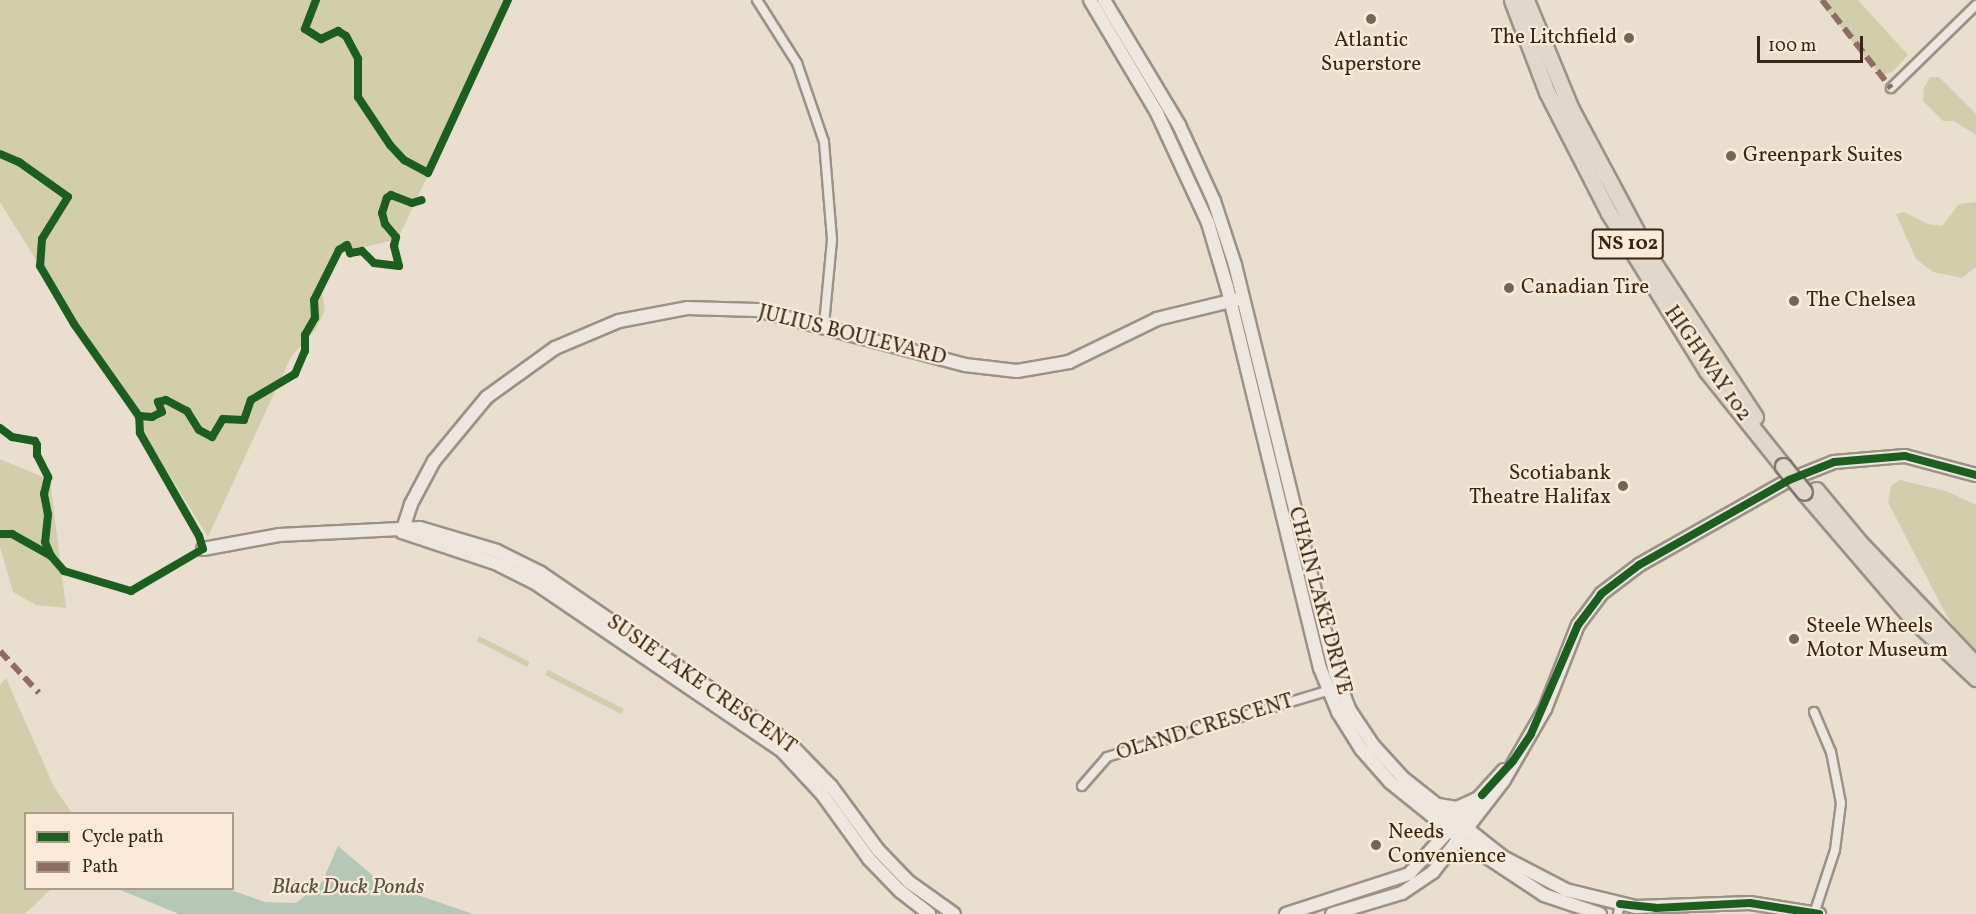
<!DOCTYPE html>
<style>
body{margin:0}
#map{position:relative;width:1976px;height:914px;overflow:hidden;background:#eadece;font-family:Vollkorn,serif}
div>[style]{position:absolute}
[style*='--x']{left:calc(var(--x)*1px);top:calc(var(--y)*1px);width:calc(var(--w)*1px);rotate:calc(var(--a)*1deg)}
.green>*{inset:0;background:#d2ceac}
.water>*{inset:0;background:#b5c8b7}
.roads{filter:drop-shadow(2px 0 #9b9286) drop-shadow(-2px 0 #9b9286) drop-shadow(0 2px #9b9286) drop-shadow(0 -2px #9b9286)}
.street>*{height:8px;margin:-4px;padding:0 4px;transform-origin:4px;border-radius:4px;background:#ede7df}
.secondary>*{height:12px;margin:-6px;padding:0 6px;transform-origin:6px;border-radius:6px;background:#ede7df}
.highway>*{height:15px;margin:-7.5px;padding:0 7.5px;transform-origin:7.5px;border-radius:7.5px;background:#e1d7ca}
.bridges{filter:drop-shadow(2px 0 #81786e) drop-shadow(-2px 0 #81786e) drop-shadow(0 2px #81786e) drop-shadow(0 -2px #81786e)}
.highway-bridge>*{height:15px;margin:-7.5px;padding:0 7.5px;transform-origin:7.5px;border-radius:7.5px;background:#e1d7ca}
.quiet>*{height:6px;margin-top:-3px;transform-origin:0;background:repeating-linear-gradient(90deg,#8d6e63 0 12px,transparent 0 18px)}
.cycleway>*{height:8px;margin:-4px;padding:0 4px;transform-origin:4px;border-radius:4px;background:#1b5e20}
.dots>*{width:16px;height:16px;translate:-50% -50%;box-sizing:border-box;border:3px solid #f9ebd7;border-radius:50%}
span{translate:-50% -50%;white-space:nowrap;text-align:center;line-height:1.15;-webkit-text-stroke:4.5px #f9ebd7;paint-order:stroke}
.shield-label span{padding:2px 4px;background:#f9ebd7;border:2px solid;border-radius:4px;-webkit-text-stroke-width:0}
.shield-label{font-size:20px;color:#372613;font-weight:700}
.poi-label{font-size:21px;color:#372613}
.right{translate:-100% -50%;text-align:right}
.left{translate:0 -50%;text-align:left}
.street-label{font-size:21px;color:#372613}
.water-label{font-size:22px;color:#565441;font-style:italic}
.legend{position:absolute;left:24px;top:812px;width:210px;height:78px;box-sizing:border-box;background:#f9ebd7;border:2px solid #ab9c89;margin:0;padding:8px 10px;list-style:none;font-size:18px;color:#372613}
.legend li{display:flex;align-items:center;gap:12px;height:30px}
.legend b{width:30px;border:2px solid #ab9c89}
.scale{position:absolute;left:1757px;top:36px;width:106px;height:27px;box-sizing:border-box;border:3px solid #372613;border-top:0;padding-left:8px;font-size:18px;line-height:21px;white-space:nowrap;color:#372613;-webkit-text-stroke:4px #f9ebd7;paint-order:stroke}
</style>
<div id="map">
<div class="green">
<div style="clip-path:polygon(0 0,510px 0,398px 239px,341px 253px,322px 293px,325px 310px,316px 329px,291px 357px,208px 537px,0 202px)"></div>
<div style="clip-path:polygon(1818px 0,1858px 0,1908px 55px,1892px 72px,1881px 76px)"></div>
<div style="clip-path:polygon(1930px 77px,1939px 77px,1976px 114px,1976px 135px,1954px 121px,1943px 121px,1923px 101px,1924px 88px)"></div>
<div style="clip-path:polygon(1976px 202px,1976px 267px,1962px 278px,1933px 272px,1916px 259px,1896px 214px,1904px 212px,1928px 224px,1942px 226px,1959px 204px)"></div>
<div style="clip-path:polygon(0 459px,50px 480px,66px 608px,36px 605px,13px 592px,0 547px)"></div>
<div style="clip-path:polygon(1900px 480px,1946px 491px,1976px 505px,1976px 651px,1960px 637px,1943px 609px,1888px 502px,1891px 486px)"></div>
<div style="clip-path:polygon(479px 636px,530px 662px,527px 667px,477px 641px)"></div>
<div style="clip-path:polygon(548px 670px,624px 709px,621px 714px,545px 675px)"></div>
<div style="clip-path:polygon(6px 678px,54px 787px,72px 813px,26px 814px,26px 888px,51px 889px,25px 914px,0 914px,0 685px)"></div>
</div>
<div class="water">
<div style="clip-path:polygon(338px 846px,391px 891px,409px 892px,473px 914px,179px 914px,118px 889px,228px 889px,265px 902px,296px 903px,322px 882px)"></div>
</div>
<div class="roads">
<div class="street">
<div style="--x:757;--y:0;--w:75;--a:57.6"></div>
<div style="--x:797;--y:63;--w:83;--a:71.1"></div>
<div style="--x:824;--y:142;--w:98;--a:85.3"></div>
<div style="--x:832;--y:240;--w:85;--a:95.4"></div>
<div style="--x:1891;--y:88;--w:119;--a:-44.3"></div>
<div style="--x:1814;--y:712;--w:43;--a:67"></div>
<div style="--x:1831;--y:752;--w:52;--a:78.9"></div>
<div style="--x:1841;--y:803;--w:47;--a:97.3"></div>
<div style="--x:1835;--y:850;--w:67;--a:108.2"></div>
<div style="--x:1082;--y:786;--w:38;--a:-49"></div>
<div style="--x:1107;--y:757;--w:237;--a:-16.7"></div>
<div style="--x:1618;--y:914;--w:10;--a:-79"></div>
</div>
<div class="secondary">
<div style="--x:1090;--y:0;--w:131;--a:59.3"></div>
<div style="--x:1157;--y:113;--w:121;--a:65.1"></div>
<div style="--x:1208;--y:223;--w:67;--a:73.5"></div>
<div style="--x:1227;--y:287;--w:392;--a:76.3"></div>
<div style="--x:1320;--y:668;--w:48;--a:67.8"></div>
<div style="--x:1338;--y:712;--w:44;--a:58.1"></div>
<div style="--x:1361;--y:749;--w:44;--a:48.7"></div>
<div style="--x:1390;--y:782;--w:99;--a:38.8"></div>
<div style="--x:1467;--y:844;--w:92;--a:33.5"></div>
<div style="--x:1544;--y:895;--w:59;--a:18.7"></div>
<div style="--x:1104;--y:0;--w:146;--a:59"></div>
<div style="--x:1179;--y:125;--w:84;--a:65.3"></div>
<div style="--x:1214;--y:201;--w:67;--a:71.8"></div>
<div style="--x:1235;--y:265;--w:419;--a:76.2"></div>
<div style="--x:1335;--y:672;--w:40;--a:69"></div>
<div style="--x:1349;--y:709;--w:43;--a:56.3"></div>
<div style="--x:1373;--y:745;--w:45;--a:47.7"></div>
<div style="--x:1403;--y:778;--w:127;--a:38.3"></div>
<div style="--x:1503;--y:857;--w:71;--a:27.6"></div>
<div style="--x:1566;--y:890;--w:72;--a:13.7"></div>
<div style="--x:1636;--y:907;--w:114;--a:-2"></div>
<div style="--x:1750;--y:903;--w:70;--a:9.1"></div>
<div style="--x:402;--y:532;--w:29;--a:-72"></div>
<div style="--x:411;--y:504;--w:49;--a:-61.9"></div>
<div style="--x:434;--y:461;--w:83;--a:-50.4"></div>
<div style="--x:487;--y:397;--w:84;--a:-35.8"></div>
<div style="--x:555;--y:348;--w:69;--a:-22.9"></div>
<div style="--x:619;--y:321;--w:69;--a:-10.8"></div>
<div style="--x:687;--y:308;--w:70;--a:1.6"></div>
<div style="--x:757;--y:310;--w:215;--a:14.8"></div>
<div style="--x:965;--y:365;--w:52;--a:6.6"></div>
<div style="--x:1017;--y:371;--w:53;--a:-9.8"></div>
<div style="--x:1069;--y:362;--w:98;--a:-26"></div>
<div style="--x:1157;--y:319;--w:84;--a:-13.7"></div>
<div style="--x:402;--y:532;--w:98;--a:18.4"></div>
<div style="--x:495;--y:563;--w:45;--a:26.6"></div>
<div style="--x:535;--y:583;--w:297;--a:34.2"></div>
<div style="--x:781;--y:750;--w:60;--a:47"></div>
<div style="--x:822;--y:794;--w:80;--a:54.1"></div>
<div style="--x:869;--y:859;--w:45;--a:45.9"></div>
<div style="--x:900;--y:891;--w:37;--a:38"></div>
<div style="--x:203;--y:549;--w:77;--a:-10.4"></div>
<div style="--x:279;--y:535;--w:141;--a:-2.8"></div>
<div style="--x:420;--y:528;--w:80;--a:16.6"></div>
<div style="--x:497;--y:551;--w:49;--a:26.6"></div>
<div style="--x:541;--y:573;--w:299;--a:34.4"></div>
<div style="--x:788;--y:742;--w:62;--a:45.7"></div>
<div style="--x:831;--y:786;--w:79;--a:53.7"></div>
<div style="--x:878;--y:850;--w:45;--a:45.9"></div>
<div style="--x:909;--y:882;--w:55;--a:35.4"></div>
<div style="--x:1438;--y:805;--w:19;--a:9"></div>
<div style="--x:1457;--y:808;--w:21;--a:-25"></div>
<div style="--x:1286;--y:914;--w:129;--a:-18"></div>
<div style="--x:1409;--y:874;--w:141;--a:-47.6"></div>
<div style="--x:1332;--y:914;--w:73;--a:-16.7"></div>
<div style="--x:1402;--y:893;--w:37;--a:-34"></div>
<div style="--x:1433;--y:872;--w:116;--a:-52.3"></div>
<div style="--x:1504;--y:780;--w:82;--a:-60"></div>
<div style="--x:1545;--y:709;--w:90;--a:-68.6"></div>
<div style="--x:1578;--y:625;--w:39;--a:-53"></div>
<div style="--x:1601;--y:594;--w:48;--a:-37.3"></div>
<div style="--x:1639;--y:565;--w:172;--a:-29.5"></div>
<div style="--x:1789;--y:480;--w:48;--a:-21.8"></div>
<div style="--x:1834;--y:462;--w:71;--a:-4.8"></div>
<div style="--x:1905;--y:456;--w:73;--a:15"></div>
</div>
<div class="highway">
<div style="--x:1512;--y:0;--w:98;--a:69.2"></div>
<div style="--x:1547;--y:92;--w:136;--a:62.9"></div>
<div style="--x:1609;--y:213;--w:186;--a:58.2"></div>
<div style="--x:1707;--y:371;--w:122;--a:51.3"></div>
<div style="--x:1526;--y:0;--w:118;--a:67.6"></div>
<div style="--x:1571;--y:109;--w:170;--a:61.9"></div>
<div style="--x:1651;--y:259;--w:189;--a:56.6"></div>
<div style="--x:1816;--y:490;--w:69;--a:50.3"></div>
<div style="--x:1860;--y:543;--w:168;--a:46.4"></div>
<div style="--x:1804;--y:492;--w:166;--a:49.4"></div>
<div style="--x:1912;--y:618;--w:88;--a:43.2"></div>
</div>
</div>
<div class="bridges">
<div class="highway-bridge">
<div style="--x:1783;--y:466;--w:33;--a:51"></div>
</div>
</div>
<div class="quiet">
<div style="--x:1822;--y:0;--w:112;--a:51.9"></div>
<div style="--x:0;--y:651;--w:57;--a:47.1"></div>
</div>
<div class="cycleway">
<div style="--x:316;--y:0;--w:31;--a:111"></div>
<div style="--x:305;--y:29;--w:19;--a:32"></div>
<div style="--x:321;--y:39;--w:19;--a:-25"></div>
<div style="--x:338;--y:31;--w:9;--a:32"></div>
<div style="--x:346;--y:36;--w:26;--a:62"></div>
<div style="--x:358;--y:59;--w:38;--a:90"></div>
<div style="--x:358;--y:97;--w:58;--a:56.3"></div>
<div style="--x:390;--y:145;--w:21;--a:47"></div>
<div style="--x:404;--y:160;--w:27;--a:28"></div>
<div style="--x:428;--y:173;--w:191;--a:-65.2"></div>
<div style="--x:0;--y:154;--w:21;--a:23"></div>
<div style="--x:19;--y:162;--w:60;--a:35.5"></div>
<div style="--x:68;--y:197;--w:49;--a:121.8"></div>
<div style="--x:42;--y:239;--w:27;--a:94"></div>
<div style="--x:40;--y:266;--w:67;--a:59.6"></div>
<div style="--x:74;--y:324;--w:113;--a:54.8"></div>
<div style="--x:139;--y:416;--w:13;--a:4"></div>
<div style="--x:152;--y:417;--w:11;--a:-27"></div>
<div style="--x:162;--y:412;--w:11;--a:-112"></div>
<div style="--x:158;--y:402;--w:8;--a:-14"></div>
<div style="--x:166;--y:400;--w:24;--a:28"></div>
<div style="--x:187;--y:411;--w:22;--a:58"></div>
<div style="--x:199;--y:430;--w:15;--a:28"></div>
<div style="--x:212;--y:437;--w:21;--a:-59"></div>
<div style="--x:223;--y:419;--w:21;--a:3"></div>
<div style="--x:244;--y:420;--w:21;--a:-71"></div>
<div style="--x:251;--y:400;--w:51;--a:-30.6"></div>
<div style="--x:295;--y:374;--w:25;--a:-67"></div>
<div style="--x:305;--y:351;--w:16;--a:-90"></div>
<div style="--x:305;--y:335;--w:20;--a:-60"></div>
<div style="--x:315;--y:318;--w:18;--a:-93"></div>
<div style="--x:314;--y:300;--w:56;--a:-63.4"></div>
<div style="--x:339;--y:250;--w:9;--a:-32"></div>
<div style="--x:347;--y:245;--w:9;--a:69"></div>
<div style="--x:350;--y:253;--w:12;--a:-9"></div>
<div style="--x:362;--y:251;--w:17;--a:45"></div>
<div style="--x:374;--y:263;--w:25;--a:7"></div>
<div style="--x:399;--y:266;--w:21;--a:-104"></div>
<div style="--x:394;--y:246;--w:9;--a:-77"></div>
<div style="--x:396;--y:237;--w:17;--a:-130"></div>
<div style="--x:385;--y:224;--w:11;--a:-105"></div>
<div style="--x:382;--y:213;--w:16;--a:-72"></div>
<div style="--x:387;--y:198;--w:5;--a:-37"></div>
<div style="--x:391;--y:195;--w:22;--a:21"></div>
<div style="--x:412;--y:203;--w:10;--a:-17"></div>
<div style="--x:0;--y:428;--w:15;--a:37"></div>
<div style="--x:12;--y:437;--w:23;--a:10"></div>
<div style="--x:35;--y:441;--w:4;--a:63"></div>
<div style="--x:37;--y:445;--w:10;--a:90"></div>
<div style="--x:37;--y:455;--w:25;--a:63"></div>
<div style="--x:48;--y:477;--w:17;--a:103"></div>
<div style="--x:44;--y:494;--w:21;--a:79"></div>
<div style="--x:48;--y:515;--w:27;--a:96"></div>
<div style="--x:45;--y:542;--w:15;--a:67"></div>
<div style="--x:0;--y:534;--w:12;--a:0"></div>
<div style="--x:12;--y:534;--w:45;--a:29.4"></div>
<div style="--x:51;--y:556;--w:20;--a:49"></div>
<div style="--x:64;--y:571;--w:70;--a:16.6"></div>
<div style="--x:131;--y:591;--w:83;--a:-30.3"></div>
<div style="--x:203;--y:549;--w:14;--a:-107"></div>
<div style="--x:199;--y:536;--w:119;--a:-119.8"></div>
<div style="--x:140;--y:433;--w:17;--a:-93"></div>
<div style="--x:1482;--y:795;--w:46;--a:-47.6"></div>
<div style="--x:1513;--y:761;--w:32;--a:-56"></div>
<div style="--x:1531;--y:734;--w:119;--a:-66.7"></div>
<div style="--x:1578;--y:625;--w:39;--a:-53"></div>
<div style="--x:1601;--y:594;--w:48;--a:-37.3"></div>
<div style="--x:1639;--y:565;--w:172;--a:-29.5"></div>
<div style="--x:1789;--y:480;--w:48;--a:-21.8"></div>
<div style="--x:1834;--y:462;--w:71;--a:-4.8"></div>
<div style="--x:1905;--y:456;--w:73;--a:15"></div>
<div style="--x:1620;--y:904;--w:36;--a:6"></div>
<div style="--x:1656;--y:908;--w:94;--a:-3"></div>
<div style="--x:1750;--y:903;--w:70;--a:9.1"></div>
</div>
<div class="dots">
<div style="left:1371px;top:19px;background:#766654"></div>
<div style="left:1629px;top:38px;background:#766654"></div>
<div style="left:1731px;top:156px;background:#766654"></div>
<div style="left:1509px;top:288px;background:#766654"></div>
<div style="left:1794px;top:301px;background:#766654"></div>
<div style="left:1623px;top:486px;background:#766654"></div>
<div style="left:1794px;top:639px;background:#766654"></div>
<div style="left:1376px;top:845px;background:#766654"></div>
</div>
<div class="shield-label">
<span style="left:1628px;top:244px">NS 102</span>
</div>
<div class="poi-label">
<span class="right" style="left:1617px;top:38px">The Litchfield</span>
<span style="left:1371px;top:53px">Atlantic<br>Superstore</span>
<span class="left" style="left:1743px;top:156px">Greenpark Suites</span>
<span class="left" style="left:1521px;top:288px">Canadian Tire</span>
<span class="left" style="left:1806px;top:301px">The Chelsea</span>
<span class="right" style="left:1611px;top:486px">Scotiabank<br>Theatre Halifax</span>
<span class="left" style="left:1806px;top:639px">Steele Wheels<br>Motor Museum</span>
<span class="left" style="left:1388px;top:845px">Needs<br>Convenience</span>
</div>
<div class="street-label">
<span style="left:852px;top:336px;rotate:14deg">JULIUS BOULEVARD</span>
<span style="left:1707px;top:364px;rotate:55deg">HIGHWAY 102</span>
<span style="left:1319px;top:601px;rotate:75deg">CHAIN LAKE DRIVE</span>
<span style="left:701px;top:685px;rotate:35deg">SUSIE LAKE CRESCENT</span>
<span style="left:1205px;top:728px;rotate:-17deg">OLAND CRESCENT</span>
</div>
<div class="water-label">
<span style="left:348px;top:888px">Black Duck Ponds</span>
</div>
<ul class="legend">
<li><b style="height:8px;background:#1b5e20"></b>Cycle path</li>
<li><b style="height:8px;background:#8d6e63"></b>Path</li>
</ul>
<div class="scale">100 m</div>
</div>
